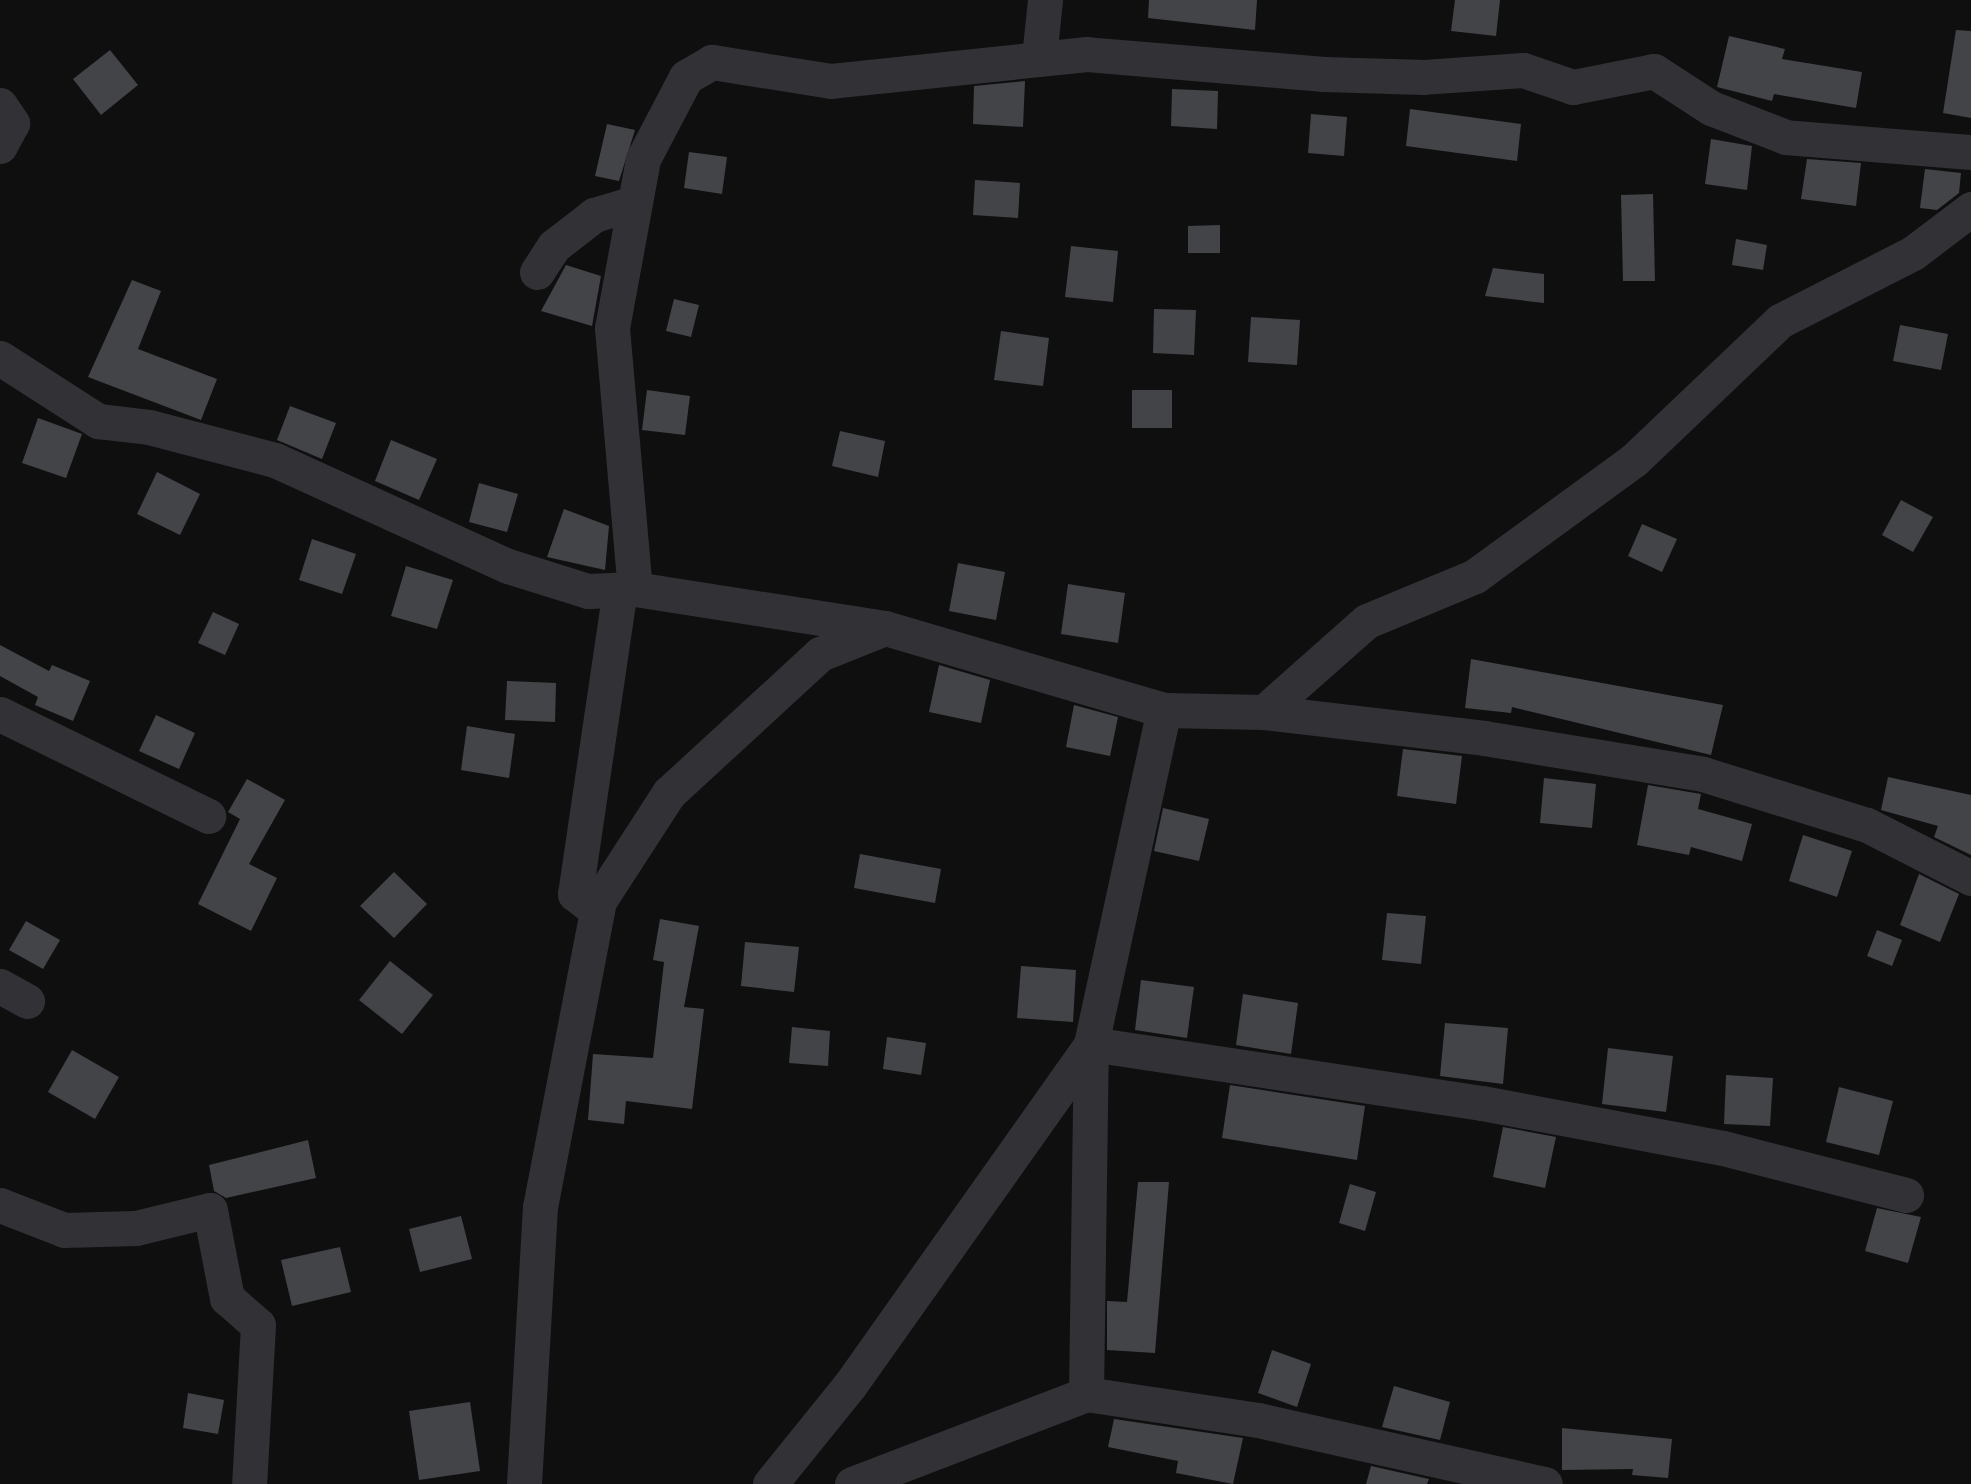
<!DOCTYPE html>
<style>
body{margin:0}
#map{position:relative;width:1971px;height:1484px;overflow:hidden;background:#0f0f10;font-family:Quicksand,sans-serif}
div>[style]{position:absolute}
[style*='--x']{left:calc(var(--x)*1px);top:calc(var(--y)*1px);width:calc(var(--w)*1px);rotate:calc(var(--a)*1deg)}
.building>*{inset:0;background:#434448}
.minor>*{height:35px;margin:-17.5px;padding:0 17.5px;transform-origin:17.5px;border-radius:17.5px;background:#323236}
span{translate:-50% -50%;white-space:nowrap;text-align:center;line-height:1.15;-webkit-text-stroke:6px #0a0a0b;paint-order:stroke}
</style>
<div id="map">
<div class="building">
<div style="clip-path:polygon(1149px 0,1257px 0,1255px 30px,1148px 18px)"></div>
<div style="clip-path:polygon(1455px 0,1500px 0,1496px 36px,1451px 31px)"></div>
<div style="clip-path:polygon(1956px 30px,1971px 31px,1971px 118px,1943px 113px)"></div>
<div style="clip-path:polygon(1729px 36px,1785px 49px,1782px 59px,1862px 72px,1856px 108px,1774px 94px,1772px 101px,1717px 87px)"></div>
<div style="clip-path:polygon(110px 50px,138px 85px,101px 115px,73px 79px)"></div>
<div style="clip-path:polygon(1025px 81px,1023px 127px,973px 124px,974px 86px)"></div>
<div style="clip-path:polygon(1172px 89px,1218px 91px,1217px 129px,1171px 126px)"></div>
<div style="clip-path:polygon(1410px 109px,1521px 124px,1517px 161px,1406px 146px)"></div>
<div style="clip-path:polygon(1311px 114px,1347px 117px,1344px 156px,1308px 153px)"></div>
<div style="clip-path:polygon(607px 124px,635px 130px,619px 181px,595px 176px)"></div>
<div style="clip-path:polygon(1711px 139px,1752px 146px,1747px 190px,1705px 184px)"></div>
<div style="clip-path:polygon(689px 152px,727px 157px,722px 194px,684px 188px)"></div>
<div style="clip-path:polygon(1807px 159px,1861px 163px,1856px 206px,1801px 199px)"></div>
<div style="clip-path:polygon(1925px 169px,1961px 173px,1959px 193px,1937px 210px,1920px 208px)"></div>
<div style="clip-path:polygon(975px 180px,1020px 183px,1018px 218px,973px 215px)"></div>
<div style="clip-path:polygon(1653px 194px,1655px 281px,1623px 281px,1621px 195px)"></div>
<div style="clip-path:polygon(1220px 225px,1220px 253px,1188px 253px,1188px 226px)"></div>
<div style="clip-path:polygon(1736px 239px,1767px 245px,1763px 270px,1732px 265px)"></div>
<div style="clip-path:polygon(1071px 246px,1118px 251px,1113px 302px,1065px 297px)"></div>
<div style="clip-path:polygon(566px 265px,601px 276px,592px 326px,541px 311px)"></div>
<div style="clip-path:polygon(1493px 268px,1544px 274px,1544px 303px,1485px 296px)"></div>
<div style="clip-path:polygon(132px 280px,161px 291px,138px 349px,217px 379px,201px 420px,88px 377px)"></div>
<div style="clip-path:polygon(674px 299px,699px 305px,691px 337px,666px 331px)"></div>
<div style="clip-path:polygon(1154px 309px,1196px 310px,1194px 355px,1153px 353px)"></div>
<div style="clip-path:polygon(1251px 317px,1300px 320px,1297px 365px,1248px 362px)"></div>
<div style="clip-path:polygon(1900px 325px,1948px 334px,1941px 370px,1893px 361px)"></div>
<div style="clip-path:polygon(1001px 331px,1049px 338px,1043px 386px,994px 380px)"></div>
<div style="clip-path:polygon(647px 390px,690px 396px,685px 435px,642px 430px)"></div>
<div style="clip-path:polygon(1132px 390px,1172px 390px,1172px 428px,1132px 428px)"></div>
<div style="clip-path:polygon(290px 406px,336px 423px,322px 459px,277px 440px)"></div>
<div style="clip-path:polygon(38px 418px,82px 434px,66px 478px,22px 463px)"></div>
<div style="clip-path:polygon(840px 431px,885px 441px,878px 477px,832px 466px)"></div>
<div style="clip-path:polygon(391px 440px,437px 459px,419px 500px,375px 481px)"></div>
<div style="clip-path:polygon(157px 472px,200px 494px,180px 535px,137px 514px)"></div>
<div style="clip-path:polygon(479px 483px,518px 494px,507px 532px,469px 522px)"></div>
<div style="clip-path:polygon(1901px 500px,1933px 517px,1913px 552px,1882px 535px)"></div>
<div style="clip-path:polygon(564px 509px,609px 526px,605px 570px,547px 557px)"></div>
<div style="clip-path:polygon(1642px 524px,1677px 539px,1662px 572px,1628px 556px)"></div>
<div style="clip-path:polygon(312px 539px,356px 554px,342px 594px,299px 580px)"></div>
<div style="clip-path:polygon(958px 563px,1005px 572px,996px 620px,949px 611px)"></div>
<div style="clip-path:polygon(406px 566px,453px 580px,437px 629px,391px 616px)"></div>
<div style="clip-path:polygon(1068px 584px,1125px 593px,1118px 643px,1061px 634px)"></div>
<div style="clip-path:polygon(213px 612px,239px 624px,225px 655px,198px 643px)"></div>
<div style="clip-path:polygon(0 645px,49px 671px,52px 665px,90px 681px,73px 721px,35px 705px,38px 697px,0 676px)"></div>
<div style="clip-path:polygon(1471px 659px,1723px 705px,1711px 755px,1512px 707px,1511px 713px,1465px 708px)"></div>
<div style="clip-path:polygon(939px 665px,990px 680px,981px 723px,929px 712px)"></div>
<div style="clip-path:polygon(507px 681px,556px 683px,555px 722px,505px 720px)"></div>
<div style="clip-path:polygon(1074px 705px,1118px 717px,1110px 756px,1066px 747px)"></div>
<div style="clip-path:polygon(156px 715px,195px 733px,179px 769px,139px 751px)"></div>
<div style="clip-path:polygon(467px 726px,515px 734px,509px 778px,461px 770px)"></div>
<div style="clip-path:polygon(1403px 749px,1462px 756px,1456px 804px,1397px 796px)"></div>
<div style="clip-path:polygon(1888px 777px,1971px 795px,1971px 855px,1934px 837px,1938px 826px,1881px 810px)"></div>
<div style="clip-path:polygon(1544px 778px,1596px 784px,1592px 828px,1540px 823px)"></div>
<div style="clip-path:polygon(247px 779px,285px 800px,249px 864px,277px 878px,251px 931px,198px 904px,240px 819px,228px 812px)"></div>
<div style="clip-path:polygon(1648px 785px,1701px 794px,1698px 809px,1752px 824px,1742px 861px,1691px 847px,1689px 855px,1637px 845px)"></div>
<div style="clip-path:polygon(1163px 808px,1209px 819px,1199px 861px,1154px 851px)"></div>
<div style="clip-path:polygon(1803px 835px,1852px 851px,1837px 897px,1789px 881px)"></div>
<div style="clip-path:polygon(860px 854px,941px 869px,935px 903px,854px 888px)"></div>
<div style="clip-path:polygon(394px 872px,427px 904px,394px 938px,360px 906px)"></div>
<div style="clip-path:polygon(1919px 874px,1959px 894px,1940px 942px,1900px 925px)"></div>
<div style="clip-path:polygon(1387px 913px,1426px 916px,1421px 964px,1382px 960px)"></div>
<div style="clip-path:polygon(660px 919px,699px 926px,684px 1007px,704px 1009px,692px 1109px,626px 1101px,624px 1124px,588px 1120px,593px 1054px,653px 1058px,664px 962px,653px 960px)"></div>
<div style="clip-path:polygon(26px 921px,60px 940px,43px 969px,9px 950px)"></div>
<div style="clip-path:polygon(1877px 930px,1902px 940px,1892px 966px,1867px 956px)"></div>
<div style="clip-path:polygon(745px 942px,799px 947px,794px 992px,741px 986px)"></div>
<div style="clip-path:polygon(390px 961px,433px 995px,402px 1034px,359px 1000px)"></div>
<div style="clip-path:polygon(1021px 966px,1076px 970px,1073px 1022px,1017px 1018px)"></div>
<div style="clip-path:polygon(1141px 980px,1194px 987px,1187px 1038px,1135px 1030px)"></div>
<div style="clip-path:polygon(1243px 994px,1298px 1003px,1291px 1054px,1236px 1045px)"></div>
<div style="clip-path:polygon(1445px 1023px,1508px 1028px,1503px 1084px,1440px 1076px)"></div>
<div style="clip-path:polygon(792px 1027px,830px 1031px,828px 1066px,789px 1063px)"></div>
<div style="clip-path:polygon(887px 1037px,926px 1043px,921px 1075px,883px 1069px)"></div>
<div style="clip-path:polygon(1608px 1048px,1673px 1056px,1666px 1112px,1602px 1104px)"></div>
<div style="clip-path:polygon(72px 1050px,119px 1077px,95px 1119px,48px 1092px)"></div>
<div style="clip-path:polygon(1726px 1075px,1773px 1078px,1770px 1126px,1724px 1124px)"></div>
<div style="clip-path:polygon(1230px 1085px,1365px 1106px,1357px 1160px,1222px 1138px)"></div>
<div style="clip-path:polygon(1839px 1087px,1893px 1101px,1879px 1155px,1826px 1142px)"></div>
<div style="clip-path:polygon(1503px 1127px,1556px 1137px,1545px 1188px,1493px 1177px)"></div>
<div style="clip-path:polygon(308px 1140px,316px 1178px,226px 1198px,214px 1191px,209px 1165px)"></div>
<div style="clip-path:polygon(1138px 1182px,1169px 1182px,1155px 1353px,1107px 1350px,1107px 1301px,1127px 1302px)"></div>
<div style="clip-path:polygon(1350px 1184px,1376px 1192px,1365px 1231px,1339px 1223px)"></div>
<div style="clip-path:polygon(1877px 1208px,1921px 1217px,1908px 1263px,1865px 1251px)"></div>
<div style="clip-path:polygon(461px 1216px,472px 1259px,420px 1272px,409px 1229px)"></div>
<div style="clip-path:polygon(340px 1247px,351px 1292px,292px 1306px,281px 1260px)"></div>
<div style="clip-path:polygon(1272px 1350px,1311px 1364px,1297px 1407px,1258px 1393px)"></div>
<div style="clip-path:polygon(1394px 1386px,1450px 1402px,1440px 1440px,1382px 1427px)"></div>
<div style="clip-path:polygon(188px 1393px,224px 1400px,218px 1434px,183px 1428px)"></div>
<div style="clip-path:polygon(470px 1402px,480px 1471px,419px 1480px,409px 1411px)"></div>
<div style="clip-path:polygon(1114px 1419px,1243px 1438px,1233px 1484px,1176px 1473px,1178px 1461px,1108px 1447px)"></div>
<div style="clip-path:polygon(1562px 1428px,1672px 1439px,1668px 1478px,1632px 1475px,1633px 1469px,1562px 1470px)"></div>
<div style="clip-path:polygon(1371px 1466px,1429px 1479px,1427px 1484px,1366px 1484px)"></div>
</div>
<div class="minor">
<div style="--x:1039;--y:57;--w:57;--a:-84"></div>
<div style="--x:0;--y:105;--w:22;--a:56"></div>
<div style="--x:12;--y:123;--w:26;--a:118"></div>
<div style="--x:1971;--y:152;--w:186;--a:-175.4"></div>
<div style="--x:1786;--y:137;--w:80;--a:-158.9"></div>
<div style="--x:1711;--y:108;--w:68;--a:-147"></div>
<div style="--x:1654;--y:71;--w:83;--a:168.8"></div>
<div style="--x:1573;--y:87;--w:53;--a:-161.2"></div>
<div style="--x:1523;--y:70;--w:99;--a:176"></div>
<div style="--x:1424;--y:77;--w:100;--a:-178.3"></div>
<div style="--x:1324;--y:74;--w:238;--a:-175.2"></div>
<div style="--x:1087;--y:54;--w:257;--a:174"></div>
<div style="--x:831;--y:81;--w:121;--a:-170.9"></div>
<div style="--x:712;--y:62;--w:30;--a:150"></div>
<div style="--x:686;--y:77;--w:93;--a:117.7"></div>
<div style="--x:643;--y:159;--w:172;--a:100.4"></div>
<div style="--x:612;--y:328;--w:262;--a:85"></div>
<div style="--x:635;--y:589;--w:253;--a:8.9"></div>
<div style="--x:885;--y:628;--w:291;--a:16.4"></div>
<div style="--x:1164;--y:710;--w:100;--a:1.1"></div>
<div style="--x:1264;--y:712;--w:222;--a:6.7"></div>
<div style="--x:1484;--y:738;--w:222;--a:9.3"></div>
<div style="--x:1703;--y:774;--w:172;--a:17.3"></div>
<div style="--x:1867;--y:825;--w:117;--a:27"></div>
<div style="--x:537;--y:272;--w:31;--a:-57"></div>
<div style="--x:554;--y:246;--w:51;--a:-37.8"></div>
<div style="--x:594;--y:215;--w:42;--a:-16.7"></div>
<div style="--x:0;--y:358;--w:117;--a:32.7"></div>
<div style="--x:98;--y:421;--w:51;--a:6.7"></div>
<div style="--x:149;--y:427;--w:130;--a:14.7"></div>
<div style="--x:275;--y:460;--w:256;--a:24.5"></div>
<div style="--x:508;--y:566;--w:84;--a:17.4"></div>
<div style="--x:588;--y:591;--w:47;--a:-2.4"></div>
<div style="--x:1264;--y:712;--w:137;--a:-41.5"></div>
<div style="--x:1367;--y:621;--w:117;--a:-22.6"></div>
<div style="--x:1475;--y:576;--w:197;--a:-36.1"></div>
<div style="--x:1634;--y:460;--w:202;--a:-43.6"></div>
<div style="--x:1780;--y:321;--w:149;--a:-27.1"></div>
<div style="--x:1913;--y:253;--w:73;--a:-37.2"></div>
<div style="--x:0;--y:714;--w:232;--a:26.1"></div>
<div style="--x:597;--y:911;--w:28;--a:-142"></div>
<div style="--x:575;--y:894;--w:307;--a:-81.6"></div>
<div style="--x:0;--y:986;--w:31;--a:29"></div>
<div style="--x:0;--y:1205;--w:69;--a:21.3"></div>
<div style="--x:64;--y:1230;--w:72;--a:-1.6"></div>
<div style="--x:136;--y:1228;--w:76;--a:-13.7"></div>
<div style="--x:210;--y:1210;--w:90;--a:79.1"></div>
<div style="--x:227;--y:1298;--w:41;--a:41.1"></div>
<div style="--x:258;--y:1325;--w:159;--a:93.2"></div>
<div style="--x:1086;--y:1394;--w:350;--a:-89.2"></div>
<div style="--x:1091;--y:1044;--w:342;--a:-77.7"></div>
<div style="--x:524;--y:1484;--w:277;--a:-86.7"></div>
<div style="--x:540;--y:1207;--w:312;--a:-79.1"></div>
<div style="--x:599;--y:901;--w:129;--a:-57.1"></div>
<div style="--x:669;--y:793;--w:205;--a:-42.6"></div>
<div style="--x:820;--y:654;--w:70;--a:-21.8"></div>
<div style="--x:770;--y:1484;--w:127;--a:-51.1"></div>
<div style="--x:850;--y:1385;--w:418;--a:-54.7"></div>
<div style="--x:1091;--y:1044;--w:395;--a:8.6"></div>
<div style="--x:1482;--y:1103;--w:245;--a:10.6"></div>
<div style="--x:1723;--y:1148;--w:189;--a:14.4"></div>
<div style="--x:852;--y:1484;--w:251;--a:-21"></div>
<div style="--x:1086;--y:1394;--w:174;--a:8.6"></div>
<div style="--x:1258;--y:1420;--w:294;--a:12.6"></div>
</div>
</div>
